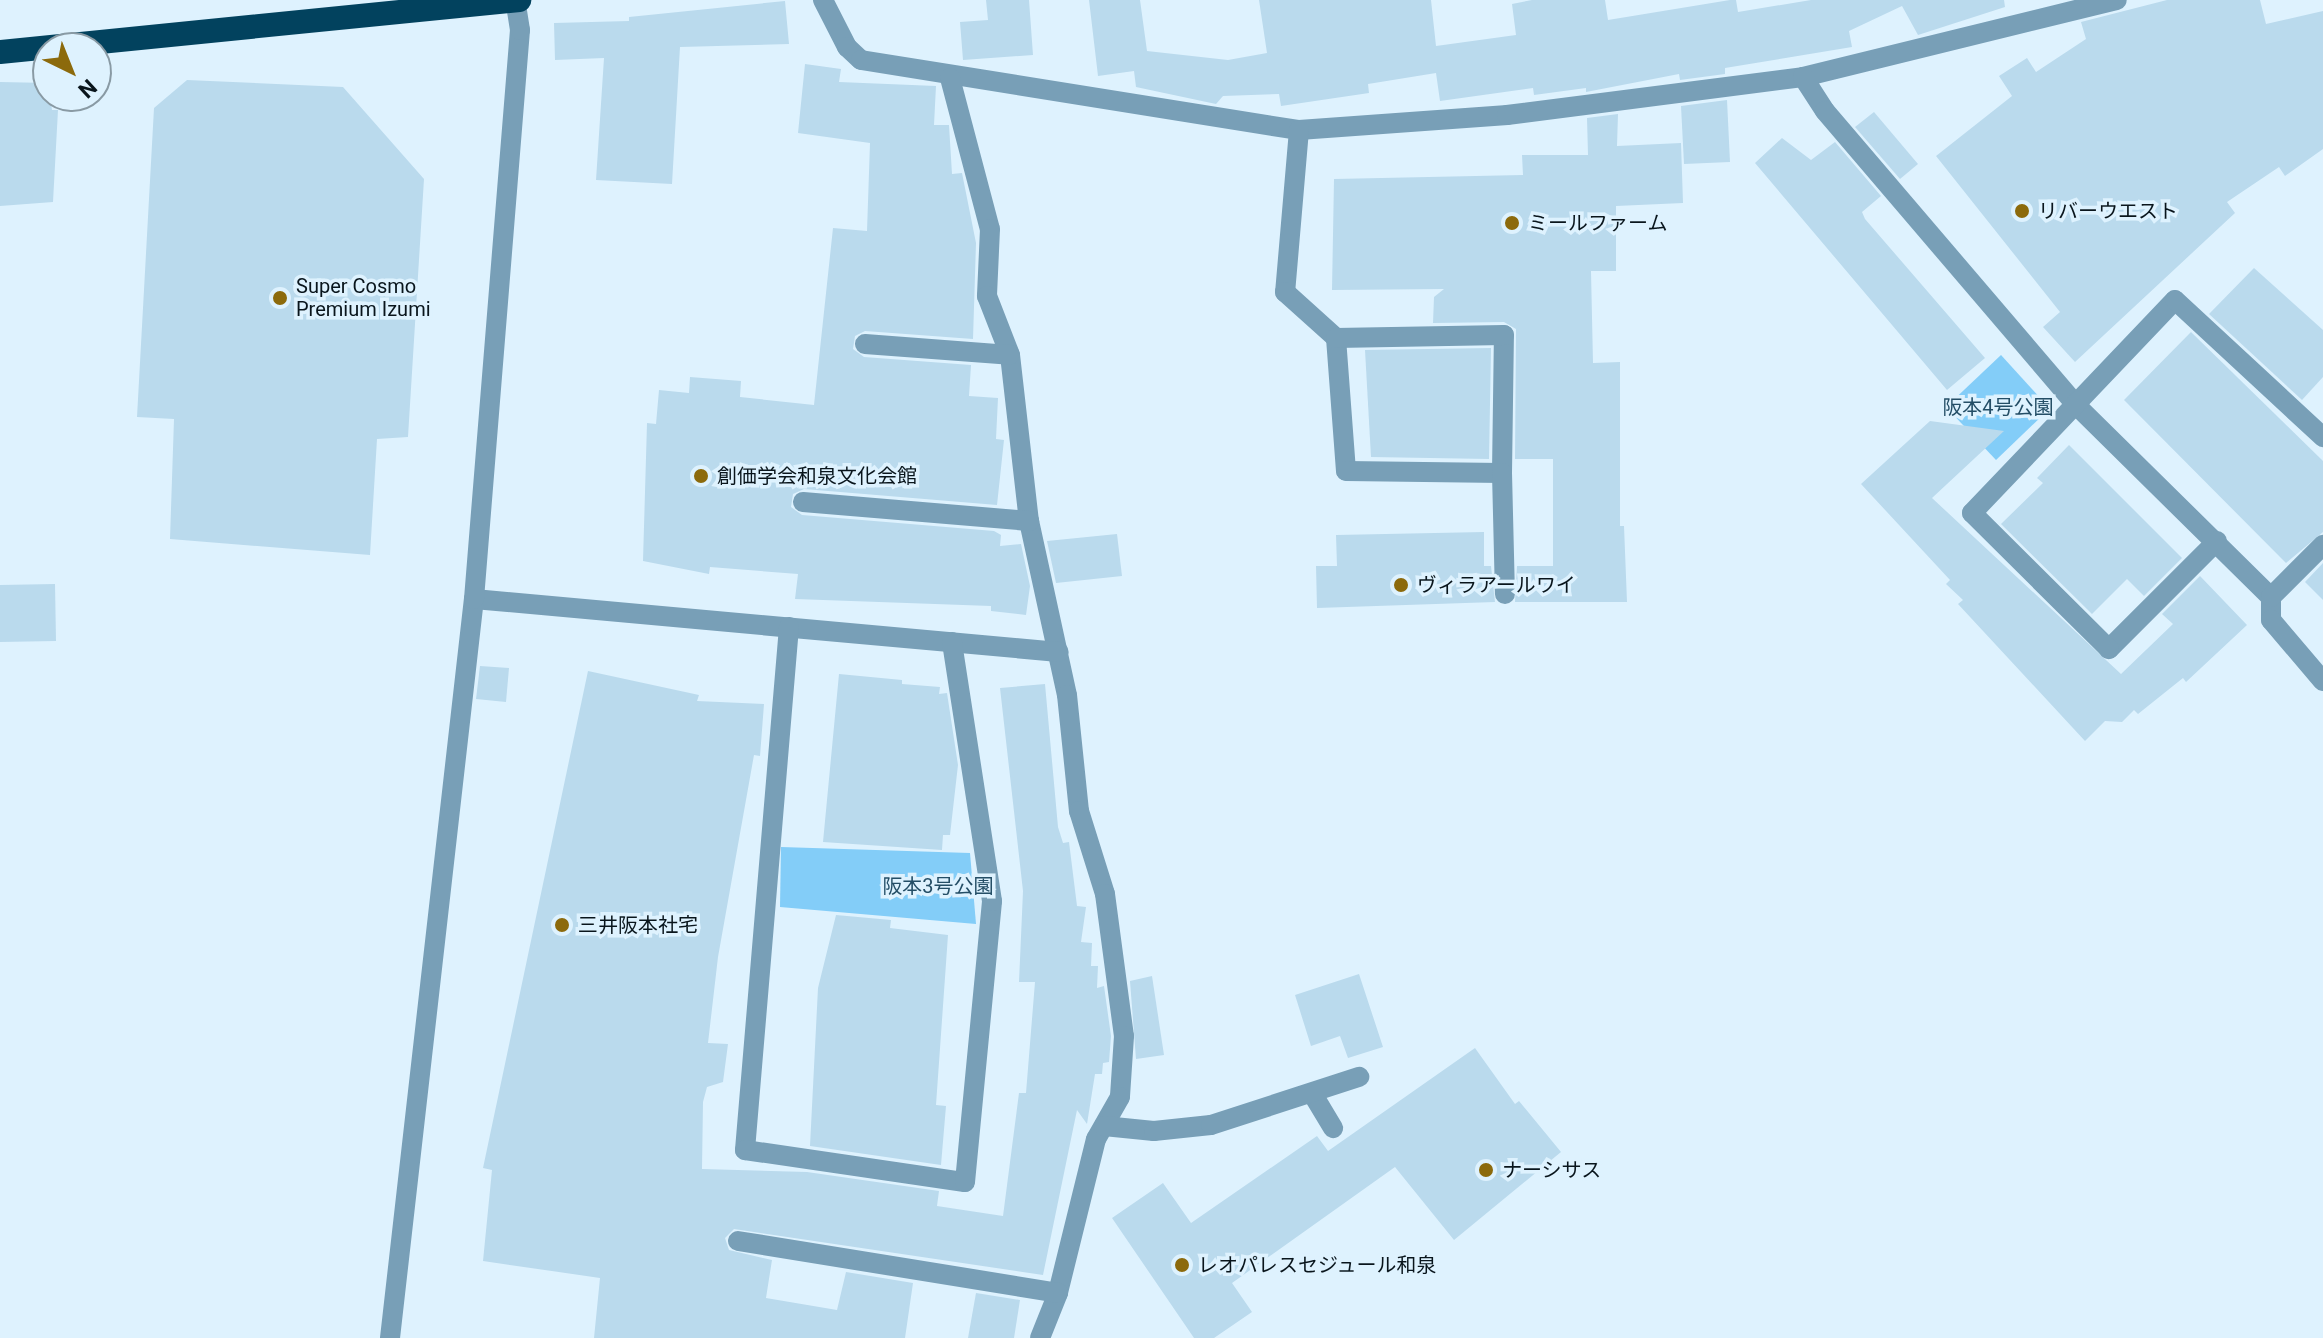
<!DOCTYPE html>
<meta charset="utf-8">
<style>
body{margin:0}
#map{position:relative;width:2323px;height:1338px;overflow:hidden;background:#def2fe;font-family:Roboto,"Noto Sans JP",sans-serif}
div>[style]{position:absolute}
[style*='--x']{left:calc(var(--x)*1px);top:calc(var(--y)*1px);width:calc(var(--w)*1px);rotate:calc(var(--a)*1deg)}
.green>*{inset:0;background:#83cdf8}
.building>*{inset:0;background:#badaed}
.minor>*{height:20px;margin:-10px;padding:0 10px;transform-origin:10px;border-radius:10px;background:#789fb7}
.highway>*{height:24px;margin:-12px;padding:0 12px;transform-origin:12px;border-radius:12px;background:#02425e}
.dots>*{width:22px;height:22px;translate:-50% -50%;box-sizing:border-box;border:4px solid #def2fe;border-radius:50%}
span{translate:-50% -50%;white-space:nowrap;text-align:center;line-height:1.15;-webkit-text-stroke:7px #def2fe;paint-order:stroke}
.poi-label{font-size:20px;color:#09151c}
.left{translate:0 -50%;text-align:left}
.park-label{font-size:20px;color:#244e66}
.north{position:absolute;left:32px;top:32px;width:80px;height:80px;box-sizing:border-box;background:#def2fe;border:2px solid #899aa4;border-radius:50%;rotate:137deg;font-size:22px;font-weight:700;line-height:32px;text-align:center;color:#09151c}
.north::after{content:'';display:block;margin:auto;width:28px;height:36px;background:#8c6a0c;clip-path:polygon(50% 0,100% 100%,50% 72%,0 100%)}
</style>
<div id="map">
<div class="green">
<div style="clip-path:polygon(2001px 355px,2042px 400px,2043px 415px,1996px 460px,1946px 407px)"></div>
<div style="clip-path:polygon(781px 847px,970px 853px,976px 924px,780px 907px)"></div>
</div>
<div class="building">
<div style="clip-path:polygon(986px 0,1029px 0,1033px 55px,963px 60px,960px 22px,988px 20px)"></div>
<div style="clip-path:polygon(1089px 0,1140px 0,1147px 51px,1228px 60px,1267px 53px,1259px 0,1431px 0,1436px 46px,1516px 35px,1512px 4px,1532px 0,1605px 0,1608px 20px,1730px 0,1736px 0,1738px 12px,1811px 0,2004px 0,2005px 7px,1918px 35px,1902px 6px,1849px 31px,1852px 47px,1725px 68px,1725px 74px,1680px 80px,1679px 74px,1586px 92px,1586px 88px,1534px 95px,1533px 88px,1440px 101px,1436px 73px,1368px 84px,1369px 93px,1281px 106px,1279px 94px,1223px 96px,1216px 104px,1136px 87px,1134px 71px,1098px 76px)"></div>
<div style="clip-path:polygon(2167px 0,2260px 0,2266px 24px,2323px 11px,2323px 149px,2285px 176px,2279px 167px,2227px 202px,2235px 213px,2075px 362px,2043px 327px,2060px 312px,1936px 156px,2012px 96px,1999px 76px,2027px 58px,2036px 72px,2086px 39px,2081px 22px)"></div>
<div style="clip-path:polygon(785px 1px,789px 44px,680px 47px,672px 184px,596px 180px,604px 58px,555px 60px,554px 23px,629px 21px,629px 17px)"></div>
<div style="clip-path:polygon(805px 64px,841px 69px,839px 82px,936px 86px,934px 125px,949px 125px,952px 174px,962px 173px,976px 243px,973px 339px,865px 331px,855px 336px,853px 349px,864px 357px,971px 365px,969px 396px,998px 398px,996px 439px,1004px 440px,997px 505px,804px 489px,793px 494px,791px 507px,802px 515px,994px 531px,1001px 535px,1000px 546px,1021px 544px,1030px 586px,1026px 615px,991px 611px,991px 606px,795px 599px,798px 574px,710px 567px,709px 574px,643px 561px,647px 423px,656px 424px,659px 390px,689px 393px,690px 377px,741px 381px,740px 397px,814px 405px,833px 228px,867px 231px,870px 143px,798px 133px)"></div>
<div style="clip-path:polygon(187px 80px,343px 87px,424px 179px,408px 437px,377px 439px,370px 555px,170px 539px,174px 419px,137px 417px,154px 108px)"></div>
<div style="clip-path:polygon(0 82px,48px 83px,52px 110px,58px 110px,53px 202px,0 206px)"></div>
<div style="clip-path:polygon(1727px 100px,1730px 162px,1684px 164px,1681px 106px)"></div>
<div style="clip-path:polygon(1874px 112px,1918px 164px,1900px 179px,1855px 127px)"></div>
<div style="clip-path:polygon(1618px 114px,1617px 146px,1681px 143px,1683px 203px,1616px 206px,1616px 271px,1591px 271px,1593px 363px,1620px 362px,1620px 526px,1624px 526px,1627px 602px,1515px 602px,1517px 566px,1553px 566px,1553px 459px,1515px 459px,1516px 329px,1504px 322px,1433px 323px,1434px 297px,1444px 289px,1332px 290px,1334px 179px,1523px 175px,1522px 155px,1588px 155px,1587px 118px)"></div>
<div style="clip-path:polygon(1782px 138px,1811px 160px,1835px 142px,1881px 196px,1862px 212px,1865px 219px,1985px 358px,1947px 390px,1755px 163px)"></div>
<div style="clip-path:polygon(2254px 268px,2323px 330px,2323px 377px,2302px 400px,2209px 314px)"></div>
<div style="clip-path:polygon(2191px 332px,2323px 461px,2323px 532px,2286px 563px,2124px 400px)"></div>
<div style="clip-path:polygon(1491px 348px,1489px 459px,1371px 457px,1365px 350px)"></div>
<div style="clip-path:polygon(1930px 421px,2004px 431px,1932px 498px,2121px 674px,2173px 624px,2162px 614px,2200px 576px,2247px 625px,2186px 682px,2183px 678px,2138px 714px,2134px 710px,2122px 722px,2105px 721px,2085px 741px,1958px 604px,1963px 600px,1946px 584px,1950px 580px,1861px 484px)"></div>
<div style="clip-path:polygon(2069px 445px,2182px 558px,2144px 596px,2127px 579px,2092px 614px,2001px 524px,2043px 483px,2037px 478px)"></div>
<div style="clip-path:polygon(1484px 532px,1484px 566px,1491px 566px,1495px 602px,1317px 608px,1316px 566px,1337px 566px,1336px 535px)"></div>
<div style="clip-path:polygon(1117px 534px,1122px 576px,1056px 583px,1047px 541px)"></div>
<div style="clip-path:polygon(2323px 563px,2323px 600px,2305px 582px)"></div>
<div style="clip-path:polygon(55px 584px,56px 641px,0 642px,0 585px)"></div>
<div style="clip-path:polygon(480px 666px,509px 668px,506px 702px,476px 699px)"></div>
<div style="clip-path:polygon(588px 671px,699px 695px,697px 701px,764px 704px,760px 756px,754px 755px,718px 957px,708px 1043px,728px 1044px,723px 1082px,707px 1087px,703px 1102px,702px 1169px,807px 1172px,939px 1191px,937px 1206px,1003px 1216px,1019px 1093px,1026px 1093px,1035px 982px,1019px 982px,1023px 891px,1000px 688px,1045px 684px,1058px 827px,1063px 843px,1069px 842px,1077px 906px,1086px 907px,1081px 942px,1092px 943px,1091px 966px,1098px 966px,1097px 988px,1104px 986px,1111px 1036px,1109px 1062px,1103px 1063px,1102px 1074px,1095px 1074px,1087px 1124px,1077px 1110px,1043px 1275px,734px 1229px,725px 1238px,729px 1250px,772px 1260px,766px 1298px,837px 1310px,846px 1272px,913px 1283px,905px 1338px,594px 1338px,600px 1278px,483px 1261px,492px 1170px,483px 1168px)"></div>
<div style="clip-path:polygon(839px 674px,902px 680px,902px 684px,940px 687px,939px 694px,947px 693px,958px 765px,950px 835px,943px 835px,942px 850px,823px 842px)"></div>
<div style="clip-path:polygon(836px 915px,891px 920px,890px 928px,948px 935px,936px 1105px,946px 1106px,941px 1165px,810px 1146px,818px 988px)"></div>
<div style="clip-path:polygon(1359px 974px,1383px 1047px,1348px 1058px,1340px 1036px,1311px 1046px,1295px 995px)"></div>
<div style="clip-path:polygon(1152px 976px,1164px 1055px,1136px 1059px,1130px 981px)"></div>
<div style="clip-path:polygon(1475px 1048px,1515px 1104px,1519px 1101px,1561px 1152px,1454px 1240px,1395px 1167px,1232px 1283px,1252px 1312px,1214px 1338px,1194px 1338px,1112px 1218px,1163px 1183px,1191px 1223px,1317px 1136px,1328px 1151px)"></div>
<div style="clip-path:polygon(976px 1293px,1020px 1300px,1014px 1338px,968px 1338px)"></div>
</div>
<div class="minor">
<div style="--x:823;--y:0;--w:53;--a:62.9"></div>
<div style="--x:847;--y:47;--w:19;--a:43"></div>
<div style="--x:861;--y:60;--w:444;--a:9.1"></div>
<div style="--x:1299;--y:130;--w:209;--a:-4.1"></div>
<div style="--x:1507;--y:115;--w:298;--a:-7.3"></div>
<div style="--x:1803;--y:77;--w:323;--a:-13.8"></div>
<div style="--x:1803;--y:77;--w:40;--a:57.1"></div>
<div style="--x:1825;--y:111;--w:387;--a:49.5"></div>
<div style="--x:2076;--y:405;--w:274;--a:44.6"></div>
<div style="--x:2271;--y:597;--w:23;--a:90"></div>
<div style="--x:2271;--y:620;--w:80;--a:49.6"></div>
<div style="--x:950;--y:78;--w:156;--a:75.2"></div>
<div style="--x:990;--y:229;--w:67;--a:92.6"></div>
<div style="--x:987;--y:296;--w:63;--a:68.7"></div>
<div style="--x:1010;--y:355;--w:167;--a:83.5"></div>
<div style="--x:1029;--y:521;--w:178;--a:77.7"></div>
<div style="--x:1067;--y:695;--w:117;--a:84.1"></div>
<div style="--x:1079;--y:811;--w:87;--a:72.6"></div>
<div style="--x:1105;--y:894;--w:143;--a:82.4"></div>
<div style="--x:1124;--y:1036;--w:61;--a:93.8"></div>
<div style="--x:1120;--y:1097;--w:48;--a:119.7"></div>
<div style="--x:1096;--y:1139;--w:159;--a:103.9"></div>
<div style="--x:1058;--y:1293;--w:48;--a:111.8"></div>
<div style="--x:1299;--y:130;--w:163;--a:94.9"></div>
<div style="--x:1285;--y:292;--w:69;--a:42"></div>
<div style="--x:1336;--y:338;--w:133;--a:85.7"></div>
<div style="--x:1346;--y:471;--w:156;--a:0.7"></div>
<div style="--x:1502;--y:473;--w:138;--a:-89.2"></div>
<div style="--x:1504;--y:335;--w:168;--a:179"></div>
<div style="--x:865;--y:344;--w:145;--a:4.3"></div>
<div style="--x:1502;--y:473;--w:121;--a:88.6"></div>
<div style="--x:803;--y:502;--w:227;--a:4.8"></div>
<div style="--x:2217;--y:541;--w:153;--a:135"></div>
<div style="--x:2109;--y:649;--w:193;--a:-135.2"></div>
<div style="--x:1972;--y:513;--w:294;--a:-46.4"></div>
<div style="--x:2175;--y:300;--w:202;--a:42.8"></div>
<div style="--x:2271;--y:597;--w:74;--a:-45"></div>
<div style="--x:474;--y:599;--w:587;--a:5.18"></div>
<div style="--x:789;--y:627;--w:525;--a:94.81"></div>
<div style="--x:745;--y:1150;--w:222;--a:8.3"></div>
<div style="--x:965;--y:1182;--w:282;--a:-84.5"></div>
<div style="--x:992;--y:901;--w:262;--a:-98.8"></div>
<div style="--x:1312;--y:1093;--w:41;--a:59"></div>
<div style="--x:1104;--y:1126;--w:50;--a:5.7"></div>
<div style="--x:1154;--y:1131;--w:57;--a:-6"></div>
<div style="--x:1211;--y:1125;--w:156;--a:-18"></div>
<div style="--x:738;--y:1241;--w:324;--a:9.2"></div>
<div style="--x:390;--y:1338;--w:744;--a:-83.52"></div>
<div style="--x:474;--y:599;--w:571;--a:-85.38"></div>
<div style="--x:520;--y:30;--w:30;--a:-99"></div>
</div>
<div class="highway">
<div style="--x:0;--y:52;--w:522;--a:-5.72"></div>
</div>
<div class="dots">
<div style="left:2022px;top:211px;background:#8c6a0c"></div>
<div style="left:1512px;top:223px;background:#8c6a0c"></div>
<div style="left:280px;top:298px;background:#8c6a0c"></div>
<div style="left:701px;top:476px;background:#8c6a0c"></div>
<div style="left:1401px;top:585px;background:#8c6a0c"></div>
<div style="left:562px;top:925px;background:#8c6a0c"></div>
<div style="left:1486px;top:1170px;background:#8c6a0c"></div>
<div style="left:1182px;top:1265px;background:#8c6a0c"></div>
</div>
<div class="poi-label">
<span class="left" style="left:2038px;top:211px">リバーウエスト</span>
<span class="left" style="left:1528px;top:223px">ミールファーム</span>
<span class="left" style="left:296px;top:298px">Super Cosmo<br>Premium Izumi</span>
<span class="left" style="left:717px;top:476px">創価学会和泉文化会館</span>
<span class="left" style="left:1417px;top:585px">ヴィラアールワイ</span>
<span class="left" style="left:578px;top:925px">三井阪本社宅</span>
<span class="left" style="left:1502px;top:1170px">ナーシサス</span>
<span class="left" style="left:1198px;top:1265px">レオパレスセジュール和泉</span>
</div>
<div class="park-label">
<span style="left:1998px;top:407px">阪本4号公園</span>
<span style="left:938px;top:886px">阪本3号公園</span>
</div>
<div class="north">N</div>
</div>
